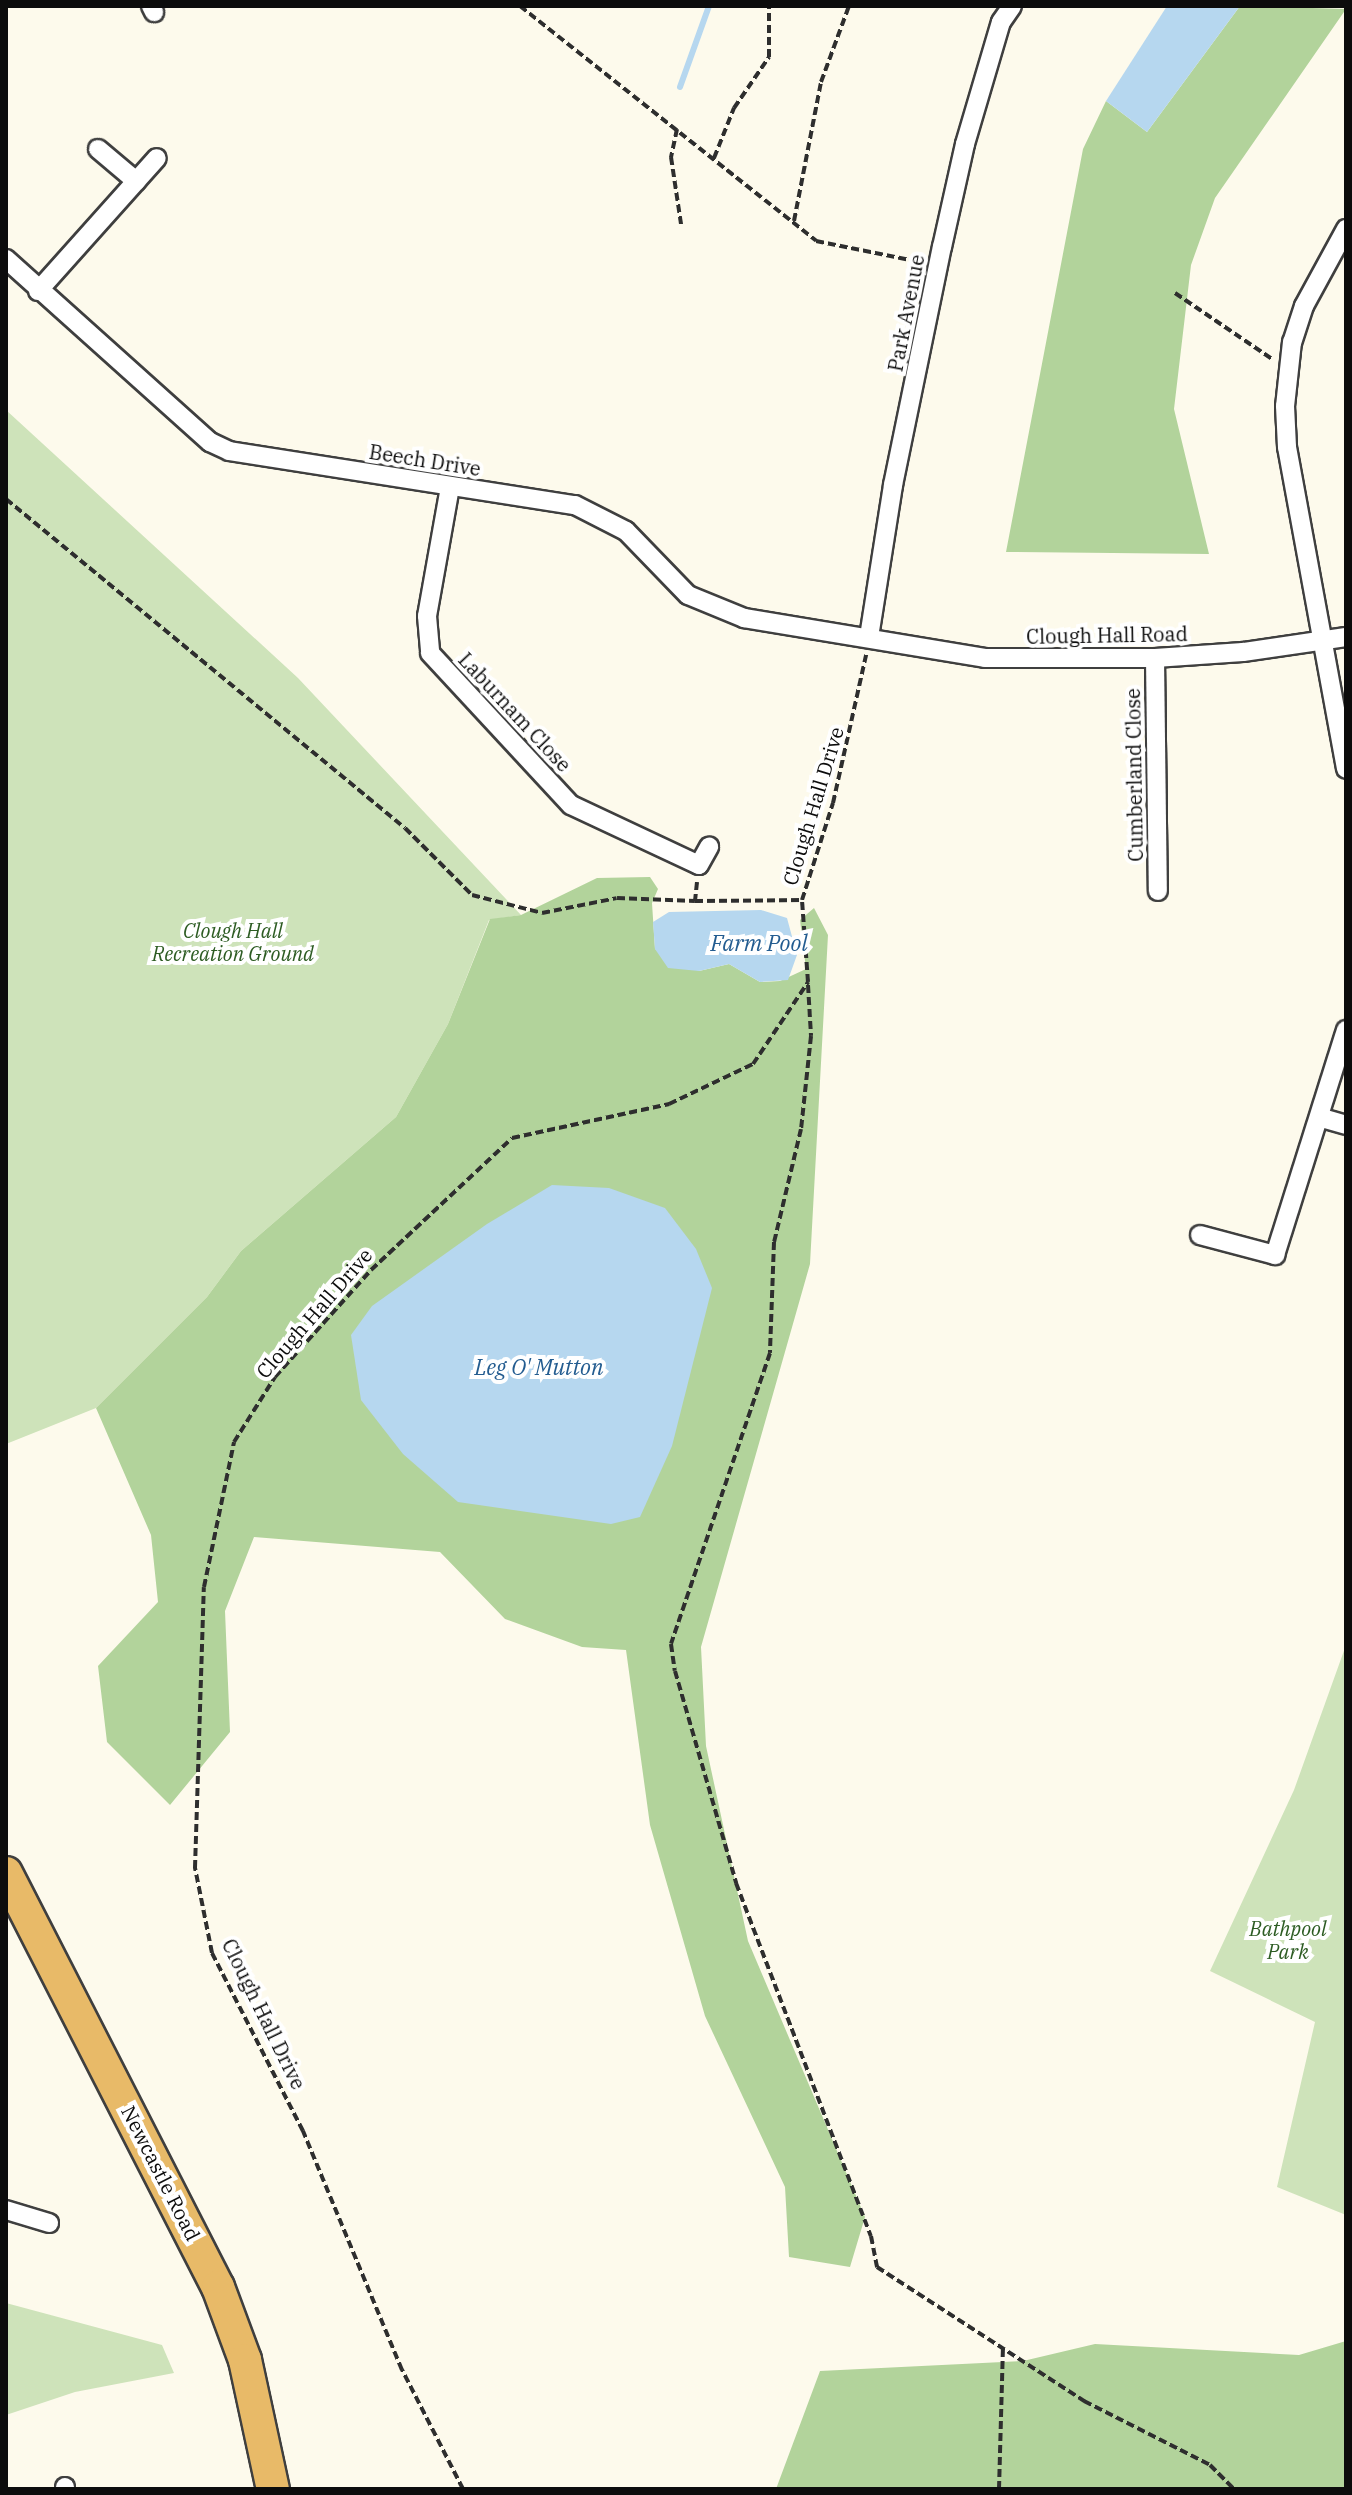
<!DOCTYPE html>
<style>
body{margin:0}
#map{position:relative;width:1352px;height:2495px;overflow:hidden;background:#fdfaec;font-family:"IBM Plex Serif",serif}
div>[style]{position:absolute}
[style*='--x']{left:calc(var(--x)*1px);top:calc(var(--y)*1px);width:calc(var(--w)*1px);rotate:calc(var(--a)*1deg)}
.green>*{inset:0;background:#cee3ba}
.forest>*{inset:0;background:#b2d39b}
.water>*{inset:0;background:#b6d7ef}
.stream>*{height:6px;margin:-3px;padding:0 3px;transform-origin:3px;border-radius:3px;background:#b6d7ef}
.path>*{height:4px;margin-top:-2px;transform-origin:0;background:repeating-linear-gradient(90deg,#2e2e2e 0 8px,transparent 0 12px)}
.roads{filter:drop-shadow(2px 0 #3f3f3f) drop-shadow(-2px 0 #3f3f3f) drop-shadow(0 2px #3f3f3f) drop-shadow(0 -2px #3f3f3f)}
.minor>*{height:18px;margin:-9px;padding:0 9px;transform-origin:9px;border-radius:9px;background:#fff}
.trunk>*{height:32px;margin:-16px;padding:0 16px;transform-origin:16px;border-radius:16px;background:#e8ba68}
span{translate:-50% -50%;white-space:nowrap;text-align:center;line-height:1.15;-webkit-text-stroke:8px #fff;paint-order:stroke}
.street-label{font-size:20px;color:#0c0c0c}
.park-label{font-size:20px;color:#2d5c23;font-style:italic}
.water-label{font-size:22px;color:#235c90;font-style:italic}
.frame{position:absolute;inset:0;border:8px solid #0c0c0c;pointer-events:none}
</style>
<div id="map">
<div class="green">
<div style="clip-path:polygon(6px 410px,298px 678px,521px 915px,489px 920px,448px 1024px,396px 1117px,241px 1251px,207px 1297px,96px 1408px,6px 1444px)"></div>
<div style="clip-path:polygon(1346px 1645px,1346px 2215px,1277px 2187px,1315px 2022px,1210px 1971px,1294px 1790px)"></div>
<div style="clip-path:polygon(6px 2303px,162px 2345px,174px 2373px,75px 2392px,6px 2415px)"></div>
</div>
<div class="forest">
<div style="clip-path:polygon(1240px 6px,1346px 9px,1215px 198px,1191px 265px,1174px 409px,1209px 554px,1006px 552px,1083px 149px,1106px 101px,1147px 132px)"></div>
<div style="clip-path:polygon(650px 877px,658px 889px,652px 903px,655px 949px,699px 971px,729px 964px,760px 982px,780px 981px,806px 969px,800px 920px,814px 908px,828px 935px,810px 1264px,701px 1647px,706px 1746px,748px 1941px,865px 2217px,850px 2267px,789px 2257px,785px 2187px,705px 2016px,650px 1825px,626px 1650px,582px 1647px,505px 1619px,440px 1552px,254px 1537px,225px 1611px,230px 1732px,170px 1805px,107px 1742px,98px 1666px,158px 1602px,151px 1535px,96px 1408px,207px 1297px,241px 1251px,396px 1117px,448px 1024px,490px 919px,521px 915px,597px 878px)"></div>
<div style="clip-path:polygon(1346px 2341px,1346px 2489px,776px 2489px,820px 2371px,1023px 2361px,1095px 2344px,1299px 2355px)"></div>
</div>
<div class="water">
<div style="clip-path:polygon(1167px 6px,1240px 6px,1147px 132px,1106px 101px)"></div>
<div style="clip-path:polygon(761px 910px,787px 918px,797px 955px,788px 980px,760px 982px,729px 964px,699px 971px,668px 968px,655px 949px,653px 922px,669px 912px)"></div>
<div style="clip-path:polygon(552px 1185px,609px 1188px,665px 1208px,696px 1249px,712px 1288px,672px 1446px,640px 1517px,611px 1524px,458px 1502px,403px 1454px,361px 1400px,351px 1335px,372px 1306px,487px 1224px)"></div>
</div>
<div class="stream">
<div style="--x:680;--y:87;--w:86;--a:-70.3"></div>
</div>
<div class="path">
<div style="--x:520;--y:6;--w:378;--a:38.4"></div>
<div style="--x:816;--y:241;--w:106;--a:11.4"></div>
<div style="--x:677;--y:129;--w:29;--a:102"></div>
<div style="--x:671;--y:157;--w:68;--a:81.5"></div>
<div style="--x:714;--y:158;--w:54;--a:-68.2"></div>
<div style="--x:734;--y:108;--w:62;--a:-55.5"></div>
<div style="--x:769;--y:57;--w:51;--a:-90"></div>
<div style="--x:794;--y:221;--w:142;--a:-79"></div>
<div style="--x:821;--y:82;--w:81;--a:-69.8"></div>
<div style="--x:1175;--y:293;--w:117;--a:34.2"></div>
<div style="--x:6;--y:499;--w:517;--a:39.51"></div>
<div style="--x:405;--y:828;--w:95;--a:45"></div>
<div style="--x:472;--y:895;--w:72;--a:14.4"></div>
<div style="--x:542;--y:913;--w:76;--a:-11.3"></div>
<div style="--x:617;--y:898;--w:78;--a:2.2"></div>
<div style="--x:697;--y:882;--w:19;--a:96"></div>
<div style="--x:695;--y:901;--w:107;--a:-0.5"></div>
<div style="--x:808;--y:985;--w:51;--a:86.6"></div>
<div style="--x:811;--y:1036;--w:94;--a:96.1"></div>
<div style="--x:801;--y:1129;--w:116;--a:103.4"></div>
<div style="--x:774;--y:1242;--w:111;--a:92.1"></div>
<div style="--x:770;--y:1353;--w:307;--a:108.8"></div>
<div style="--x:671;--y:1644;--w:27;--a:82"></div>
<div style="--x:675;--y:1671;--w:221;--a:73.9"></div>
<div style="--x:736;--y:1883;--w:378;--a:69.1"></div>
<div style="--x:871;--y:2236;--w:32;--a:79"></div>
<div style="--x:877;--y:2267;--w:247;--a:32.9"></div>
<div style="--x:1084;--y:2401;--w:141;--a:26.9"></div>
<div style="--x:1210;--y:2465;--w:34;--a:45"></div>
<div style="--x:463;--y:2489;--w:134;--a:-117.1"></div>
<div style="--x:402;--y:2370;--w:259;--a:-112.5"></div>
<div style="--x:303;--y:2131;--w:200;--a:-117.1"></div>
<div style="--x:212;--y:1953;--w:87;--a:-101.3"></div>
<div style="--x:195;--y:1868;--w:281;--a:-88.2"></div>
<div style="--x:204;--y:1587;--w:148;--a:-78.3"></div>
<div style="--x:234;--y:1442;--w:77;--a:-57.8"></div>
<div style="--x:275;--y:1377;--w:144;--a:-48.1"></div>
<div style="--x:371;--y:1270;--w:193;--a:-43.1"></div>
<div style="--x:512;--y:1138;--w:161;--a:-12.2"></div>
<div style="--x:669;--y:1104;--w:93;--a:-25.5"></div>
<div style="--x:753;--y:1064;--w:99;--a:-56.1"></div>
<div style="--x:808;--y:982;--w:82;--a:-94.2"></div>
<div style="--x:802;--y:900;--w:102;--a:-72.3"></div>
<div style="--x:833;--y:803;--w:152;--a:-77.4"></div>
<div style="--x:999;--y:2489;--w:141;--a:-88.4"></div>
</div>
<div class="roads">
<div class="minor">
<div style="--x:151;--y:6;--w:7;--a:63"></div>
<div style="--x:98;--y:149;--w:50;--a:40.1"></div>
<div style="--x:1346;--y:229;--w:88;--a:118.6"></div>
<div style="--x:1304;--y:306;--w:38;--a:108"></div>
<div style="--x:1292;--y:342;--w:64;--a:96.2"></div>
<div style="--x:1285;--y:406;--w:41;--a:87.2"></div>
<div style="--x:1287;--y:447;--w:327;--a:79.6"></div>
<div style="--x:6;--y:259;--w:274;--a:41.9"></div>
<div style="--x:210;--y:442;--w:21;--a:25"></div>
<div style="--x:229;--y:451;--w:350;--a:8.9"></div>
<div style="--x:575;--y:505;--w:57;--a:27"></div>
<div style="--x:626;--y:531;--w:89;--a:45.9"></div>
<div style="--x:688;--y:595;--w:61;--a:22.3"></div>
<div style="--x:744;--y:618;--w:244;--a:9.4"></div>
<div style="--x:985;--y:658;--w:170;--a:0"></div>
<div style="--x:1155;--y:658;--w:88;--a:-3.9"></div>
<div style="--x:1243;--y:652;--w:104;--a:-8.3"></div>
<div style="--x:38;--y:291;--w:178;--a:-48.2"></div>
<div style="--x:450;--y:487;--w:131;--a:100.1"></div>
<div style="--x:427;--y:616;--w:37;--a:85"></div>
<div style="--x:430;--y:653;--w:207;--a:47.2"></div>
<div style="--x:571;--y:805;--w:141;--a:25.1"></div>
<div style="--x:699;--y:865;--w:21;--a:-61"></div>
<div style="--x:869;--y:637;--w:154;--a:-81"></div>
<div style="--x:893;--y:485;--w:243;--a:-78.4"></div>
<div style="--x:942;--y:247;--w:106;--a:-77.4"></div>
<div style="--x:965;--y:144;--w:127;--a:-73.6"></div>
<div style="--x:1001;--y:22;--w:19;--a:-55"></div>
<div style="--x:1155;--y:658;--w:233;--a:89.3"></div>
<div style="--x:1322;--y:1118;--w:25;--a:16"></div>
<div style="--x:1200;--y:1235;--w:78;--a:14.9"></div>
<div style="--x:1275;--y:1255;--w:236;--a:-72.5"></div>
<div style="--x:6;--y:2210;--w:45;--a:16.8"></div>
<div style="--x:65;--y:2489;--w:2;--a:-90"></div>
</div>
<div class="trunk">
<div style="--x:6;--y:1873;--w:465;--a:62.9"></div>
<div style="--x:218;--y:2287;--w:78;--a:69.7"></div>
<div style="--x:245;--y:2360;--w:132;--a:77.8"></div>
</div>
</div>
<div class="street-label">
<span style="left:906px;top:313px;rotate:-79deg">Park Avenue</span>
<span style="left:425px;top:460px;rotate:9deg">Beech Drive</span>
<span style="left:1107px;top:635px;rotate:-1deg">Clough Hall Road</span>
<span style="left:515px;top:712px;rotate:47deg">Laburnam Close</span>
<span style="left:1134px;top:775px;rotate:-91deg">Cumberland Close</span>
<span style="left:813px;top:806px;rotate:-73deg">Clough Hall Drive</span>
<span style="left:314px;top:1313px;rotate:-49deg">Clough Hall Drive</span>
<span style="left:264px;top:2014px;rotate:64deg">Clough Hall Drive</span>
<span style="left:161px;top:2173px;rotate:63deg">Newcastle Road</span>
</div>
<div class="park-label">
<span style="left:233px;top:942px">Clough Hall<br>Recreation Ground</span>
<span style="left:1288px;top:1940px">Bathpool<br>Park</span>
</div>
<div class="water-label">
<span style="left:759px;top:943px">Farm Pool</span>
<span style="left:539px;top:1367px">Leg O' Mutton</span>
</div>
<div class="frame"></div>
</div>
